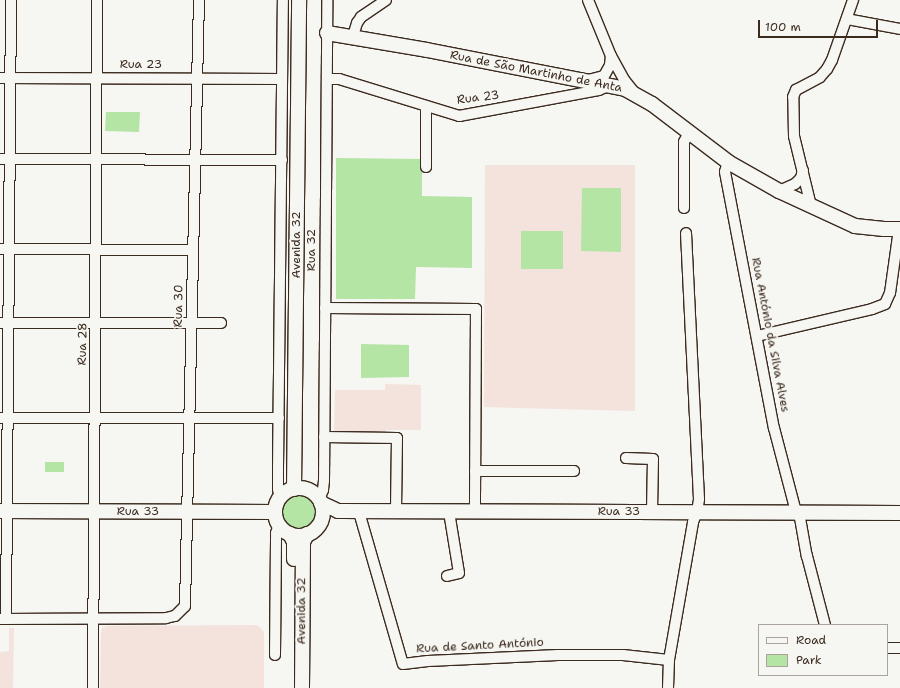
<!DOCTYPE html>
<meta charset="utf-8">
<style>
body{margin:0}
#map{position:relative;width:900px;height:688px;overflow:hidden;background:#f6f6f2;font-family:"Shantell Sans",sans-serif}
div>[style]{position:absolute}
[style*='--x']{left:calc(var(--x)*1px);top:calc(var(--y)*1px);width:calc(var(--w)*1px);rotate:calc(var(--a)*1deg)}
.built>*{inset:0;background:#f4e2dd}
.green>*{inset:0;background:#b4e5a5}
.round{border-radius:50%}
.roads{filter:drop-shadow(1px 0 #3b2a1e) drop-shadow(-1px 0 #3b2a1e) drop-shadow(0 1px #3b2a1e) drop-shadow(0 -1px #3b2a1e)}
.street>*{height:10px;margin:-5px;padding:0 5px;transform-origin:5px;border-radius:5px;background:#f6f6f2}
.secondary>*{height:14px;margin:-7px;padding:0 7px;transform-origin:7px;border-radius:7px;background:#f6f6f2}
.secondary>.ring{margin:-7px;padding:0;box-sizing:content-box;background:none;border:14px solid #f6f6f2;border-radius:50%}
span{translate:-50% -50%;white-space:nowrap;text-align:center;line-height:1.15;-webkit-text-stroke:3.5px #f6f6f2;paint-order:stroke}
.street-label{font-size:12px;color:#3b2a1e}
.legend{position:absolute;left:758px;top:624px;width:130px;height:52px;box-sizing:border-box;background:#f6f6f2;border:1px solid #aba49d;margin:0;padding:5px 7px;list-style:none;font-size:12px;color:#3b2a1e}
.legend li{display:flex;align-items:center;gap:8px;height:20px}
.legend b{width:20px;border:1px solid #aba49d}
.scale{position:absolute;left:758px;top:20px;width:120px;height:18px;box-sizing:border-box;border:2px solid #3b2a1e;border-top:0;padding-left:5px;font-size:12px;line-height:14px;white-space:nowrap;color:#3b2a1e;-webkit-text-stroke:3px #f6f6f2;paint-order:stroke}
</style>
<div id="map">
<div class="built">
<div style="clip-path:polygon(485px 165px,635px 165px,635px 411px,484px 407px)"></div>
<div style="clip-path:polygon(385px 384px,421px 385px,421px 430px,386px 430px,386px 433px,334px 433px,335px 390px,385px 390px)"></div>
<div style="clip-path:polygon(255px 625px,260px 627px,264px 632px,264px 688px,100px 688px,101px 633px,102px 628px,107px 626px)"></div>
<div style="clip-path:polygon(9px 628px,14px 628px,13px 688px,0 688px,0 652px,9px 651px)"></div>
</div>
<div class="green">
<div style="clip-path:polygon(106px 112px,140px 112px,139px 132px,105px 131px)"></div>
<div style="clip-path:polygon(336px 158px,422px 159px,422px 196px,472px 197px,472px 268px,416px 267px,415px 299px,336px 299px)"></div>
<div style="clip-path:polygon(582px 188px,621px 188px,621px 252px,581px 251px)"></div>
<div style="clip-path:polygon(521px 231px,563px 231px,563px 269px,521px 269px)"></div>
<div style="clip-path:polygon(361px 344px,409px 345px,409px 377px,361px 378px)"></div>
<div style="clip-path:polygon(45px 462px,64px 462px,64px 472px,45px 472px)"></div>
<div class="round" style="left:280px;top:494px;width:36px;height:36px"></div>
</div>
<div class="roads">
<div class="street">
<div style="--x:588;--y:0;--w:61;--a:67.7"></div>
<div style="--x:611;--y:56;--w:29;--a:61"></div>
<div style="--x:625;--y:81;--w:14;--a:51"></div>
<div style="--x:847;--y:19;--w:54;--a:10.7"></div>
<div style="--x:353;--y:36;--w:14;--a:-73"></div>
<div style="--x:357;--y:23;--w:7;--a:-56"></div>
<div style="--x:361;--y:17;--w:30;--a:-34"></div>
<div style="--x:0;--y:78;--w:282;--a:0.2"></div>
<div style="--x:327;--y:79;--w:12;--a:0"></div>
<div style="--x:339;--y:79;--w:126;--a:17.1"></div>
<div style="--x:459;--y:116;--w:142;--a:-10.5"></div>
<div style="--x:599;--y:90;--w:10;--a:-24"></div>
<div style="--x:588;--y:80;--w:16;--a:-14"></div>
<div style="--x:604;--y:76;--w:13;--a:-61"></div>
<div style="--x:610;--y:65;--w:9;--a:-84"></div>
<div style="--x:426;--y:106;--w:61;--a:90"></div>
<div style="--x:0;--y:159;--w:282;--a:0.2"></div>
<div style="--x:728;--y:162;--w:10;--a:107"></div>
<div style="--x:725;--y:172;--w:261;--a:79.2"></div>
<div style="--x:774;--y:428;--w:87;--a:75.3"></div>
<div style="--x:796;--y:512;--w:7;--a:56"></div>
<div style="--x:800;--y:518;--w:39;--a:80"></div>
<div style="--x:807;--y:556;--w:71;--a:75.4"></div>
<div style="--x:779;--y:191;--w:17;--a:-24"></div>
<div style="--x:795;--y:184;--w:8;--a:-45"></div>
<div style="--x:801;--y:178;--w:8;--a:-76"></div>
<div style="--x:811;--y:206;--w:72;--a:-103.7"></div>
<div style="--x:794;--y:136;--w:39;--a:-91"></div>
<div style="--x:793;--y:97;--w:8;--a:-67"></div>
<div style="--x:796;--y:90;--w:27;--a:-28"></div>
<div style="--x:820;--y:77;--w:11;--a:-49"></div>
<div style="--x:827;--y:69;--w:10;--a:-61"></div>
<div style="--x:832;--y:60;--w:64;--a:-70.7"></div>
<div style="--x:684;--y:208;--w:66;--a:-90"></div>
<div style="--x:684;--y:142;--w:11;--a:-63"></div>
<div style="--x:0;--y:249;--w:193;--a:0.3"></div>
<div style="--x:325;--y:308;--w:151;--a:0.4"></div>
<div style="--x:476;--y:309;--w:203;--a:90.3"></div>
<div style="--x:0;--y:323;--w:221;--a:0"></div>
<div style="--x:757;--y:336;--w:118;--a:-13.2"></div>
<div style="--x:872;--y:309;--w:14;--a:-21"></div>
<div style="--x:885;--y:304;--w:12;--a:-66"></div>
<div style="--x:890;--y:293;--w:65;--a:-82"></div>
<div style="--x:0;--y:418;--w:279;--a:0"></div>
<div style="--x:324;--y:437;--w:73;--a:0.8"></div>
<div style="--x:397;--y:438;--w:74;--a:90.8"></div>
<div style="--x:626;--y:458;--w:27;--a:2"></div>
<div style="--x:653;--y:459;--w:53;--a:91.1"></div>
<div style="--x:475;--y:471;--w:99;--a:0"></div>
<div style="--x:280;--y:498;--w:9;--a:-103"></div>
<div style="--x:278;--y:489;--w:21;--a:-90"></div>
<div style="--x:278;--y:468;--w:468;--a:-89.4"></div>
<div style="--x:319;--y:499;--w:10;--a:-66"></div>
<div style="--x:323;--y:490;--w:9;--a:-84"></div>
<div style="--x:324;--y:481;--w:481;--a:-89.6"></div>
<div style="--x:359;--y:512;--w:158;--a:73.9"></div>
<div style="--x:403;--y:664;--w:25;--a:-7"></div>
<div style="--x:428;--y:661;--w:130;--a:-2.6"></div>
<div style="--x:558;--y:655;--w:65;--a:0"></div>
<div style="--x:623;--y:655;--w:46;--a:6.2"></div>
<div style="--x:447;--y:576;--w:12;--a:-14"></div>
<div style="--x:459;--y:573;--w:62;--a:-99.3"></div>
<div style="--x:0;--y:619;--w:166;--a:-0.3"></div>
<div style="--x:166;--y:618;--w:9;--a:-13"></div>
<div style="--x:175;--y:616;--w:14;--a:-45"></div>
<div style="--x:185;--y:606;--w:606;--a:-88.68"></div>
<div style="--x:6;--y:619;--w:619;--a:-89.54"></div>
<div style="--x:887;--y:648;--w:13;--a:0"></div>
<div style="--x:275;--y:655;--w:122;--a:-89.5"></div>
<div style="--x:276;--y:533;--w:9;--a:-69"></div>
<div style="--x:93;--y:688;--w:688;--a:-89.67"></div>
<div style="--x:668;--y:688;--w:28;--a:-88"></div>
<div style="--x:669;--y:660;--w:140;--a:-80.1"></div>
<div style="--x:693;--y:522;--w:11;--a:-68"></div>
<div style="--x:697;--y:512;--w:13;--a:-81"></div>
<div style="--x:699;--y:499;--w:266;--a:-92.8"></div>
</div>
<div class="secondary">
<div style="--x:327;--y:33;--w:101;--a:9.6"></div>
<div style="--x:427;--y:50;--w:202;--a:11.1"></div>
<div style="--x:625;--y:89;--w:31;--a:29"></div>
<div style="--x:652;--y:104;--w:96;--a:37.3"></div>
<div style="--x:728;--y:162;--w:59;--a:29.6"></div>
<div style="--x:779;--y:191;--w:84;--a:24.7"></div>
<div style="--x:855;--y:226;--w:29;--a:6"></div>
<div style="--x:884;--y:229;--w:16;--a:0"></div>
<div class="ring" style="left:275px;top:488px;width:34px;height:34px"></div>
<div style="--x:294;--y:489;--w:489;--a:-89.4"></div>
<div style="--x:321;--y:503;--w:19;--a:25"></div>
<div style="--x:338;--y:511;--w:562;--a:0.2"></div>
<div style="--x:0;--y:511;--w:275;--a:0.2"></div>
<div style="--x:290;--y:534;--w:9;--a:63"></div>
<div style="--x:294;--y:542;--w:17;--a:90"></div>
<div style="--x:302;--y:688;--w:146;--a:-89.6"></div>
<div style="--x:303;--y:542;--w:9;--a:-63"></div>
</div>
</div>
<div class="street-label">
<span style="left:141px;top:65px">Rua 23</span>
<span style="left:536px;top:72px;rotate:11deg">Rua de São Martinho de Anta</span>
<span style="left:478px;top:98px;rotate:-7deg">Rua 23</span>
<span style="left:297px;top:245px;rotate:-90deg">Avenida 32</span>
<span style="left:312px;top:250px;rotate:-90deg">Rua 32</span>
<span style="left:179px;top:306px;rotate:-89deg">Rua 30</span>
<span style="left:770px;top:335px;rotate:79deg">Rua António da Silva Alves</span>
<span style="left:83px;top:344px;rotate:-89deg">Rua 28</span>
<span style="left:138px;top:512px">Rua 33</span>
<span style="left:619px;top:512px">Rua 33</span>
<span style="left:302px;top:611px;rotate:-90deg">Avenida 32</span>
<span style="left:480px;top:646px;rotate:-3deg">Rua de Santo António</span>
</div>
<ul class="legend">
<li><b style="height:5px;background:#f6f6f2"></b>Road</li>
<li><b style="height:11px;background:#b4e5a5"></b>Park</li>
</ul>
<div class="scale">100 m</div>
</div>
